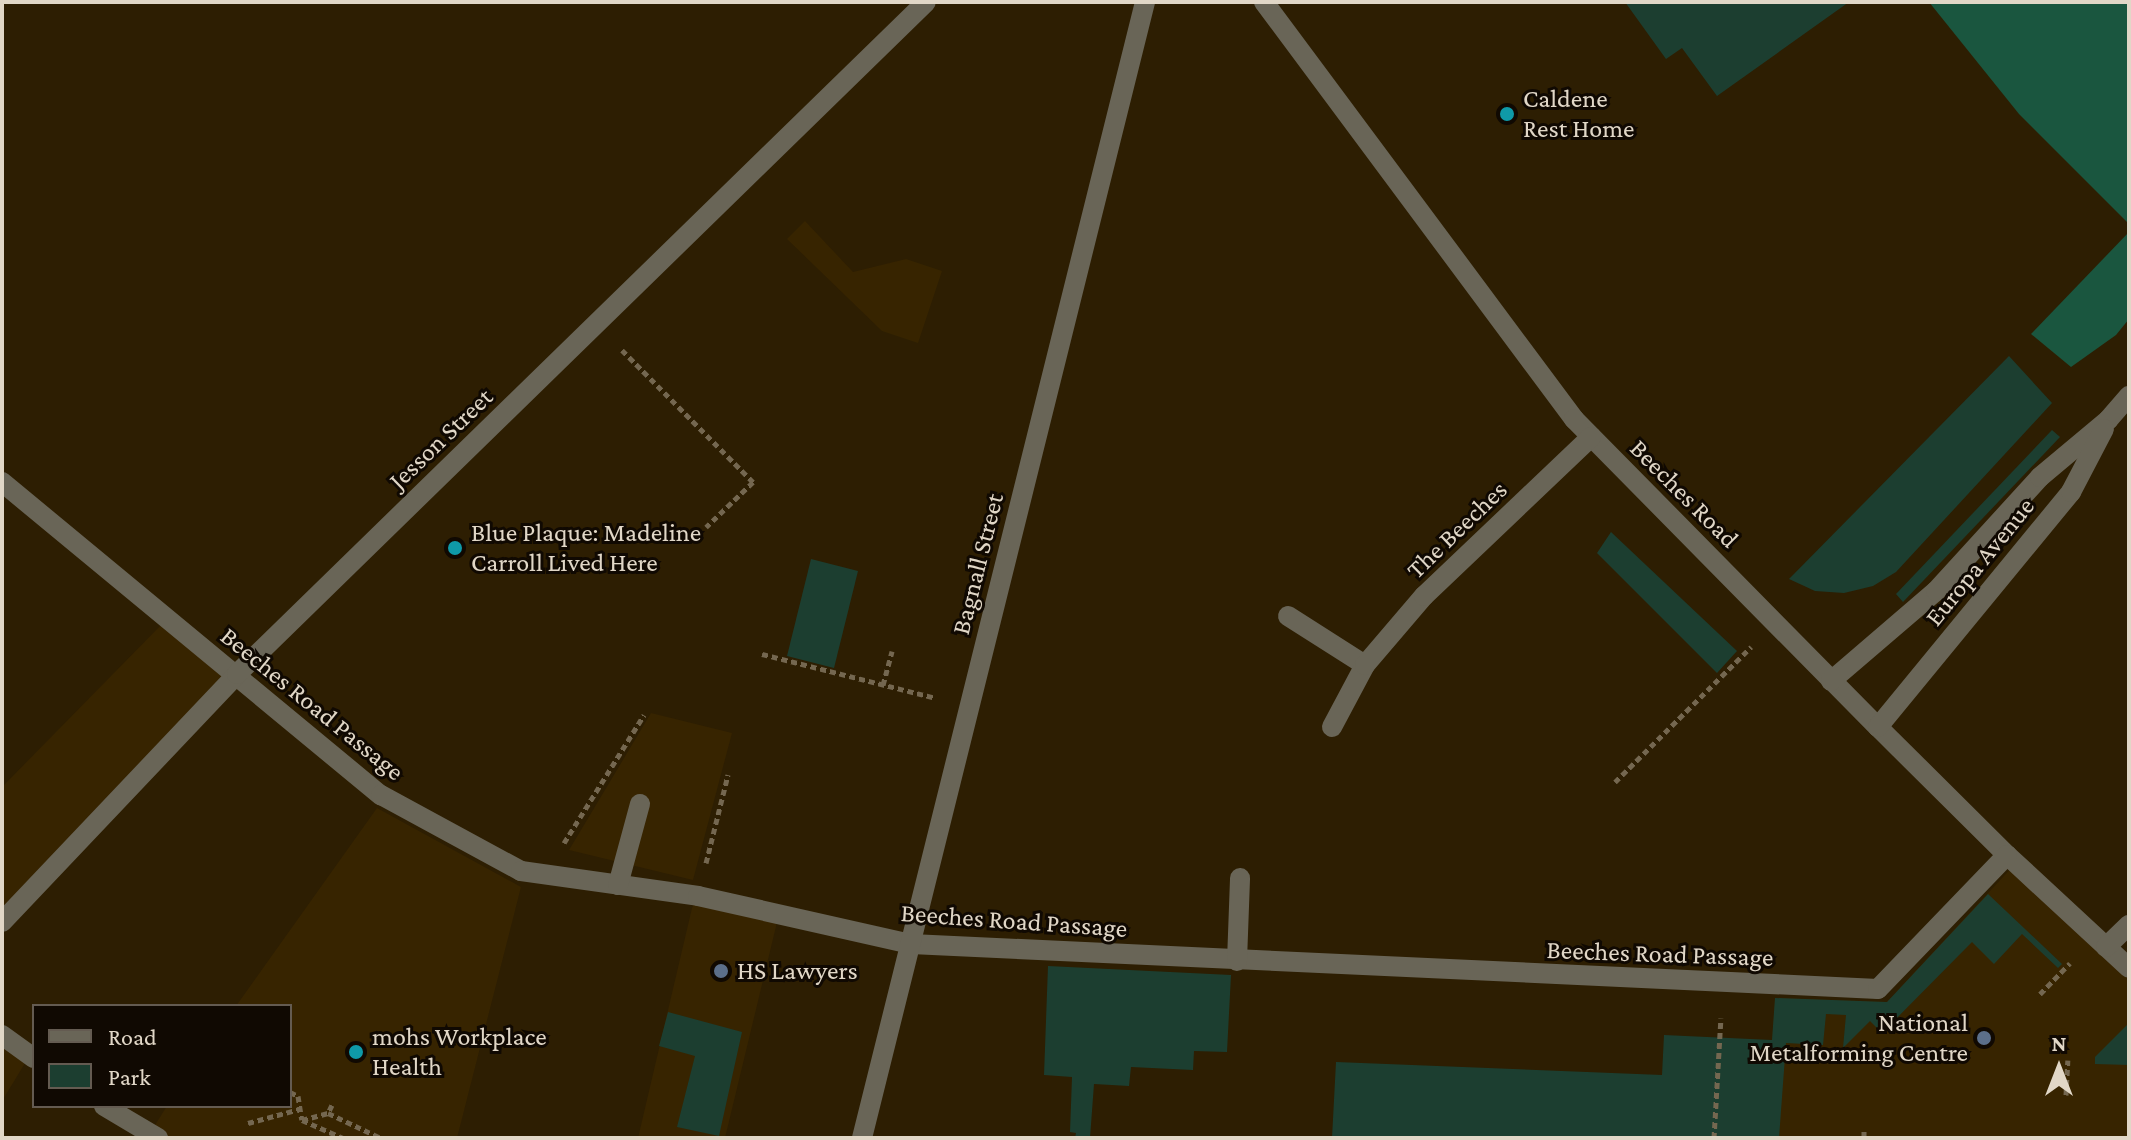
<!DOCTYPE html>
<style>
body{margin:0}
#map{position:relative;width:2131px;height:1140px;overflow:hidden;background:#2d1e02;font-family:"Crimson Pro",serif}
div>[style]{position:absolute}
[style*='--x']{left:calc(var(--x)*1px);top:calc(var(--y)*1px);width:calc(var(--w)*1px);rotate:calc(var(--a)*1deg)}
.built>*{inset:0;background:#372400}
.green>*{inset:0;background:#1c3e30}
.forest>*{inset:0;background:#1a563f}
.path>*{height:5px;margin-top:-2.5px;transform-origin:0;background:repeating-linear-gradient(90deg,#746750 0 6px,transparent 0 10px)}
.minor>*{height:20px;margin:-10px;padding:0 10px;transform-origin:10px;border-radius:10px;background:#696557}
.dots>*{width:22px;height:22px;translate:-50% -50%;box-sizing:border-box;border:4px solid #100902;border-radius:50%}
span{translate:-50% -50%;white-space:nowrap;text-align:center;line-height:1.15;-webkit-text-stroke:6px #100902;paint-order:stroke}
.poi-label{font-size:26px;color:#e1d7c7}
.left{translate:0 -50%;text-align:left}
.right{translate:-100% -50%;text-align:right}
.street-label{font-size:26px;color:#e1d7c7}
.frame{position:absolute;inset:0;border:4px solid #e1d7c7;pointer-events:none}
.legend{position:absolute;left:32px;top:1004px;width:260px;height:104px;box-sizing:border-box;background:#100902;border:2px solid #645b51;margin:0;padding:10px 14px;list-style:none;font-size:24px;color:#e1d7c7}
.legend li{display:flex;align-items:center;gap:16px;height:40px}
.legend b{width:40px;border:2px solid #645b51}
.north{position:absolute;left:2019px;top:1028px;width:80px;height:80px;-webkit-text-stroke:6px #100902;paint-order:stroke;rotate:0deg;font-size:22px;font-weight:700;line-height:32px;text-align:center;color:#e1d7c7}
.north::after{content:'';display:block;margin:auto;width:28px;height:36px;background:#e1d7c7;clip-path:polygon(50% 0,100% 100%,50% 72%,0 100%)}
</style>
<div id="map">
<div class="built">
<div style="clip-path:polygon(805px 221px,853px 272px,906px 259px,942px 271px,918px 343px,882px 331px,787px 239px)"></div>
<div style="clip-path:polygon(167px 619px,237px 674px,2px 922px,2px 787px)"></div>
<div style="clip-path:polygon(651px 713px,732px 733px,693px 880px,569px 850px)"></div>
<div style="clip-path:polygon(377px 808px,521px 887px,457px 1138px,158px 1138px,150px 1133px,167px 1106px,290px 1106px,290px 1006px,236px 1006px)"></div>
<div style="clip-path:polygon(2016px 863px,2129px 968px,2129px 1138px,1766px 1138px,1775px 998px,1887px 1002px)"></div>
<div style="clip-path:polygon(698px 896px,779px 914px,725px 1138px,638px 1138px,692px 908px)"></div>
<div style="clip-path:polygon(2px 1035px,30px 1055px,2px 1101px)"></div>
</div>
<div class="green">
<div style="clip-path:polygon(1625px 2px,1849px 2px,1717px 96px,1682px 48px,1666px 59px)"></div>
<div style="clip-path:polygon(2009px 356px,2052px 403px,1896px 572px,1873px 586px,1844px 593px,1815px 591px,1789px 579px)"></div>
<div style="clip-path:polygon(2052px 430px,2060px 437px,1903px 602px,1896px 594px)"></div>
<div style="clip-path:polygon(1611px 532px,1737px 651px,1717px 673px,1597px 553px)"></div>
<div style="clip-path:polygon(811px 559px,858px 571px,834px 668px,787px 656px)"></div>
<div style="clip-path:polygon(1988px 894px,2062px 964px,2058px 968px,2022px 934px,1994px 964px,1972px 942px,1882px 1033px,1870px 1021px,1843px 1048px,1846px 1015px,1826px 1014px,1823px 1045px,1786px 1043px,1779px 1138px,1332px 1138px,1336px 1062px,1662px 1075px,1664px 1035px,1772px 1040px,1775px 998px,1887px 1002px)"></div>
<div style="clip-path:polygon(1048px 966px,1231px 975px,1227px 1052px,1194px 1051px,1193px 1070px,1131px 1067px,1129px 1086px,1094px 1084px,1090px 1138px,1075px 1138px,1076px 1133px,1070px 1132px,1072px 1077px,1044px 1075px)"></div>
<div style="clip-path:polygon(668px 1012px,742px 1032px,719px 1136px,677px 1127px,695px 1056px,659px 1046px)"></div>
<div style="clip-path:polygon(2127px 1025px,2129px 1065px,2095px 1064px,2095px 1057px)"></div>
</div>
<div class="forest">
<div style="clip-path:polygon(1929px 2px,2129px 2px,2129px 224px,2019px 114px)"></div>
<div style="clip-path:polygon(2129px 232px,2129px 319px,2116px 335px,2071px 367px,2031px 334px)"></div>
</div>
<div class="path">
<div style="--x:622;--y:350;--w:186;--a:45.2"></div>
<div style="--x:753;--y:482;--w:65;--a:136.2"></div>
<div style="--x:762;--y:654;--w:179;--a:14.2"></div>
<div style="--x:883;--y:685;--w:35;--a:-75"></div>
<div style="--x:1615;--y:782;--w:192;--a:-44.8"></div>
<div style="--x:564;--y:843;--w:151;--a:-58"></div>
<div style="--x:706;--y:863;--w:91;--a:-76"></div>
<div style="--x:2040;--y:994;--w:43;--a:-45.9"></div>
<div style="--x:290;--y:1092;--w:9;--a:27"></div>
<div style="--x:298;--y:1096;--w:24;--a:81"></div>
<div style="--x:302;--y:1120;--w:45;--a:23.7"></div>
<div style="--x:2066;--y:1095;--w:35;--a:-87"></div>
<div style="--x:332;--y:1105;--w:9;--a:117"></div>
<div style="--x:328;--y:1113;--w:59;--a:25.3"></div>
<div style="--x:302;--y:1120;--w:27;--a:-15"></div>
<div style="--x:248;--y:1123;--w:54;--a:-15.1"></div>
<div style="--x:1714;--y:1138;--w:120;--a:-86.7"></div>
<div style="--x:1864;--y:1138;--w:10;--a:-90"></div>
</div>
<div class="minor">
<div style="--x:1264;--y:2;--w:520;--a:53.37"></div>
<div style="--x:1574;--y:419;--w:433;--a:45.4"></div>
<div style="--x:1878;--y:727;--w:182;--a:44.8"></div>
<div style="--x:2007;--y:855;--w:166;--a:42.8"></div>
<div style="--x:2;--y:482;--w:492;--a:39.6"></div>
<div style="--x:381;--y:795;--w:159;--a:28.5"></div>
<div style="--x:521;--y:871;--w:179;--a:8"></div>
<div style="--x:698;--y:896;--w:218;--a:12.7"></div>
<div style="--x:911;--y:944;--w:968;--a:2.66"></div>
<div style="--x:1878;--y:989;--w:186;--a:-46.1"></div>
<div style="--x:1288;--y:616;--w:91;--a:32.5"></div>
<div style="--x:1831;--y:681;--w:138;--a:-40.6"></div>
<div style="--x:1936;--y:591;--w:154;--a:-47.6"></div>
<div style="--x:2040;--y:477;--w:89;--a:-40"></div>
<div style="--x:2108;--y:420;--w:32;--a:-49"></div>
<div style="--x:1332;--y:727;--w:70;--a:-62"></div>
<div style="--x:1365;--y:665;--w:91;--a:-49.5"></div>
<div style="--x:1424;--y:596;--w:231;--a:-43.6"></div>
<div style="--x:1878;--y:727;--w:304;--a:-50.6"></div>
<div style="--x:2071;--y:492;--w:71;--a:-62.4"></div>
<div style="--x:618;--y:885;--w:84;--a:-74.8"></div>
<div style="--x:2;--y:922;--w:342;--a:-46.5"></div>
<div style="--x:237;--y:674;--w:962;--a:-44.28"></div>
<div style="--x:2106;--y:947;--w:32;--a:-44"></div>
<div style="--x:1237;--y:961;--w:83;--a:-87.9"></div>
<div style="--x:2;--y:1035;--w:39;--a:36"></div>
<div style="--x:104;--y:1106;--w:63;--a:30.7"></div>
<div style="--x:862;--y:1138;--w:1171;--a:-76.01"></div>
</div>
<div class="dots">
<div style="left:1507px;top:114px;background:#0f9aa8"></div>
<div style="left:455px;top:548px;background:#0f9aa8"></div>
<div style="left:721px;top:971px;background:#5c6f8a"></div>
<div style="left:1984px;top:1038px;background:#5c6f8a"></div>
<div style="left:356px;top:1052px;background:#0f9aa8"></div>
</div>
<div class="poi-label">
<span class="left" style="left:1523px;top:114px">Caldene<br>Rest Home</span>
<span class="left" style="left:471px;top:548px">Blue Plaque: Madeline<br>Carroll Lived Here</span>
<span class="left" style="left:737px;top:971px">HS Lawyers</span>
<span class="right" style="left:1968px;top:1038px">National<br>Metalforming Centre</span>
<span class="left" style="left:372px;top:1052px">mohs Workplace<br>Health</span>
</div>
<div class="street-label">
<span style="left:441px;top:439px;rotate:-44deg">Jesson Street</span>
<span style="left:1684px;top:494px;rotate:45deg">Beeches Road</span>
<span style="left:1457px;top:530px;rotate:-44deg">The Beeches</span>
<span style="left:1980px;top:562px;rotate:-51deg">Europa Avenue</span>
<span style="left:978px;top:564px;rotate:-76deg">Bagnall Street</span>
<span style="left:312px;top:704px;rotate:39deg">Beeches Road Passage</span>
<span style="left:1014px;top:921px;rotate:4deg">Beeches Road Passage</span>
<span style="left:1660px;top:954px;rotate:2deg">Beeches Road Passage</span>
</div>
<div class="frame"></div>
<ul class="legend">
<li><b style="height:10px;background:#696557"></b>Road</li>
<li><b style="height:22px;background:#1c3e30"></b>Park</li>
</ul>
<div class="north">N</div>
</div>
